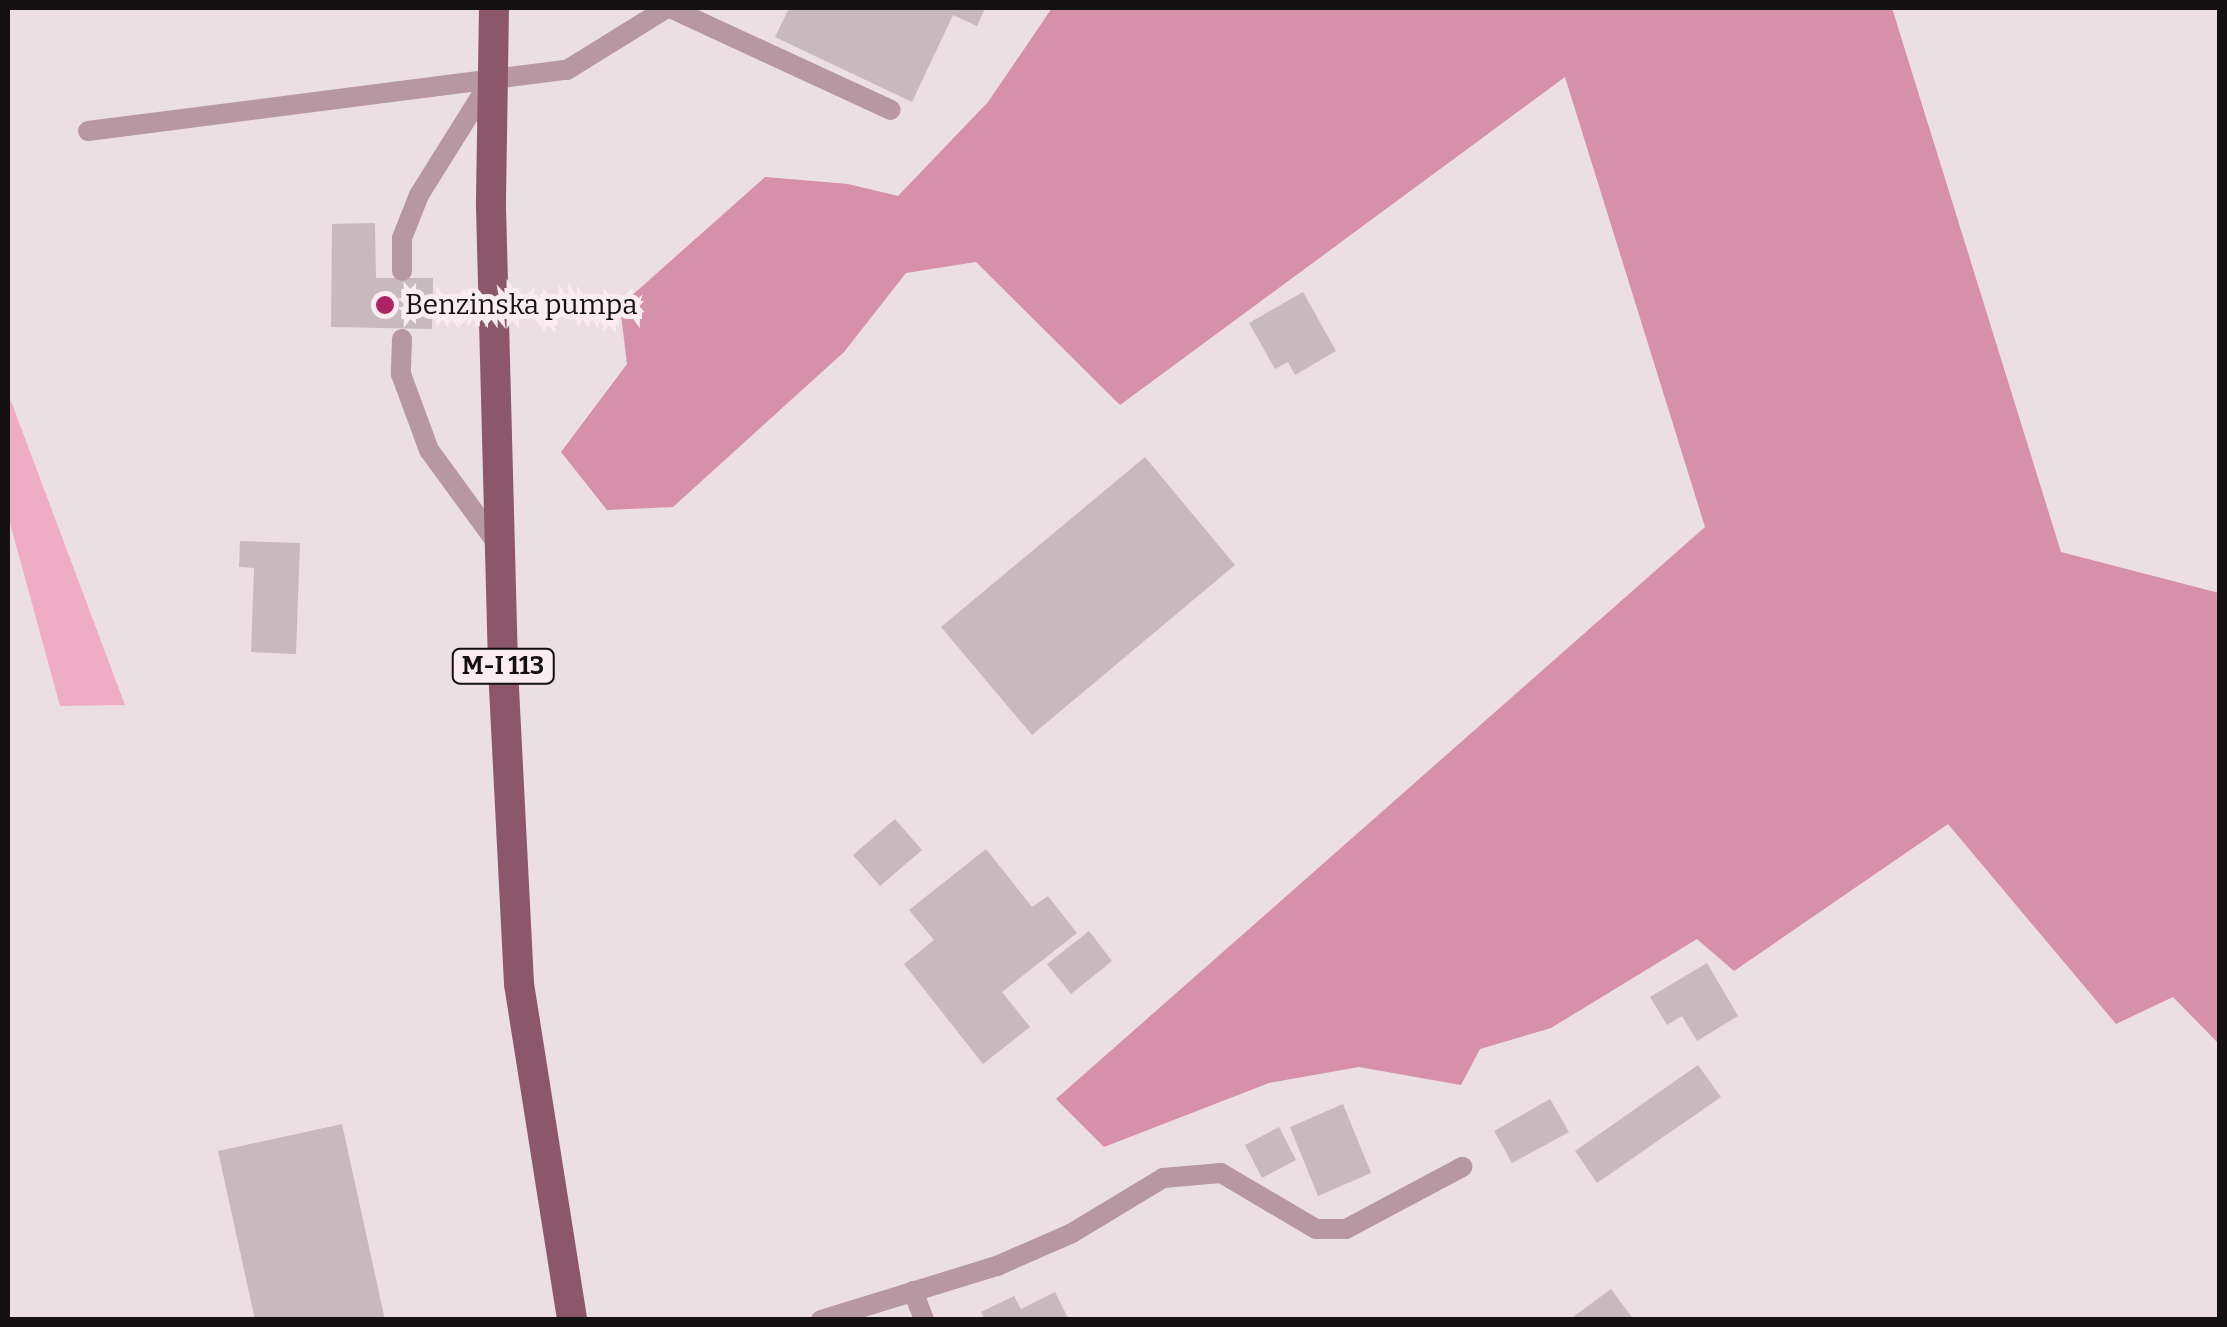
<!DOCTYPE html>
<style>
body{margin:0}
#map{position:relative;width:2227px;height:1327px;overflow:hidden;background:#ecdfe3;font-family:Bitter,serif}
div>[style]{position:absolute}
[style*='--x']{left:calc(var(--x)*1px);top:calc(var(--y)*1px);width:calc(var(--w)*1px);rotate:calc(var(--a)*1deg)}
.green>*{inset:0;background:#eeadc4}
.forest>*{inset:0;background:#d690a9}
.building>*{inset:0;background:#c7b9bd}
.lane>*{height:20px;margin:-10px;padding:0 10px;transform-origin:10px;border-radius:10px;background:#b797a1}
.primary>*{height:30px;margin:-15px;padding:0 15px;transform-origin:15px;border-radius:15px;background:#8d576b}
.dots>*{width:28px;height:28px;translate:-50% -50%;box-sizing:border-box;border:5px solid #faecf0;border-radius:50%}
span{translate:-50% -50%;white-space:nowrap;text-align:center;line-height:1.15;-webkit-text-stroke:10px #faecf0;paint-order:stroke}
.shield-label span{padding:2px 8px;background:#faecf0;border:2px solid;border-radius:8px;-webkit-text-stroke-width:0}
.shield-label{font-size:25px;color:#151012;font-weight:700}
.poi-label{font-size:28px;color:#151012}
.left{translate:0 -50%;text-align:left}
.frame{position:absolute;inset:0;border:10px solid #151012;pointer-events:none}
</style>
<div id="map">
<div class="green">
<div style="clip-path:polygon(8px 393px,125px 705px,60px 706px,8px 516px)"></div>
</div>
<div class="forest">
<div style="clip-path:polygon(1052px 8px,1892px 8px,2061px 552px,2219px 593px,2219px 1044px,2173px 997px,2116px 1024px,1948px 824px,1734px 971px,1697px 939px,1551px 1028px,1480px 1049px,1461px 1085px,1359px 1067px,1269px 1083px,1104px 1147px,1056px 1099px,1705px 527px,1565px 77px,1120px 405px,976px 262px,906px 273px,844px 352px,673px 507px,607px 510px,561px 452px,627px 364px,620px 306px,765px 177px,848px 184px,898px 196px,988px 102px)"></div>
</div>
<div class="building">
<div style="clip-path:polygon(789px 8px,985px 8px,977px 26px,953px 15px,912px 102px,775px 37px)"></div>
<div style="clip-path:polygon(375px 223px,376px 278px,433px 278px,432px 329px,331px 327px,332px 224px)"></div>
<div style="clip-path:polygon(1303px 292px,1336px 351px,1295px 375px,1288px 362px,1275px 369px,1249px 323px)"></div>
<div style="clip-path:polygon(1145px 457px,1235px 565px,1032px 735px,941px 627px)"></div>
<div style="clip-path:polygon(240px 541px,300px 543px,296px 654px,251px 652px,254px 568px,239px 567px)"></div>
<div style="clip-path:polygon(895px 819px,922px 850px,880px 886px,853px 855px)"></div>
<div style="clip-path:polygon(986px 849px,1032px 907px,1048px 896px,1077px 933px,1002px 992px,1030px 1027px,983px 1064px,904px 964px,934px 940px,909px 910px)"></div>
<div style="clip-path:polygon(1089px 931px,1112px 961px,1071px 994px,1047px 964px)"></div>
<div style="clip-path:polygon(1707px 963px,1738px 1016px,1697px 1041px,1682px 1016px,1667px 1025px,1650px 997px)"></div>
<div style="clip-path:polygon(1698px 1065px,1721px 1097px,1597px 1183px,1575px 1151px)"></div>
<div style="clip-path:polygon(1550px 1099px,1569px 1132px,1512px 1163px,1494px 1131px)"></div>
<div style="clip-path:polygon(1343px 1104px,1371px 1173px,1318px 1196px,1290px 1127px)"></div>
<div style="clip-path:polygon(342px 1124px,385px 1320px,255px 1320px,218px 1151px)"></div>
<div style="clip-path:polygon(1279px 1127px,1296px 1160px,1262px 1178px,1245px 1145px)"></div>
<div style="clip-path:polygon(1611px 1289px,1634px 1320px,1569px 1320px)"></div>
<div style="clip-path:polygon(1055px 1292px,1069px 1320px,985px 1320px,981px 1312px,1014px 1296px,1021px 1309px)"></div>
</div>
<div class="lane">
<div style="--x:670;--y:8;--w:243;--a:24.8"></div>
<div style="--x:88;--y:131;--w:483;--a:-7.3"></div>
<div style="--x:567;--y:70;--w:118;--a:-31.8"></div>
<div style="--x:402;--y:271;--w:33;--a:-90"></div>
<div style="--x:402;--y:238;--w:46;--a:-68.4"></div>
<div style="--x:419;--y:195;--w:138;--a:-58"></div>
<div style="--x:402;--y:339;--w:35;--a:92"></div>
<div style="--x:401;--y:374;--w:81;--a:69.8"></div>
<div style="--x:429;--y:450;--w:119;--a:53.9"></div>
<div style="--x:913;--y:1291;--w:31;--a:69"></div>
<div style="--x:821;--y:1320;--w:184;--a:-17.1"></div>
<div style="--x:997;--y:1266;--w:82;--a:-23.7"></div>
<div style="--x:1072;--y:1233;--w:106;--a:-31.1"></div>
<div style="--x:1163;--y:1178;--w:58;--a:-4.9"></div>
<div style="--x:1221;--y:1173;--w:110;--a:30.5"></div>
<div style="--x:1316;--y:1229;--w:30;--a:0"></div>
<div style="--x:1346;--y:1229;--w:132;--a:-28.1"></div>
</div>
<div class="primary">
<div style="--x:494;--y:8;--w:199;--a:90.9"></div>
<div style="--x:491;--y:207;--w:461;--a:88.5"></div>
<div style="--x:503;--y:668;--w:316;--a:87.1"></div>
<div style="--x:519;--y:984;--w:340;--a:81"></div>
</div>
<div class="dots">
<div style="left:385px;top:305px;background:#ad2567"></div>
</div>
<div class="shield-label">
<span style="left:503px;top:666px">M-I 113</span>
</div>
<div class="poi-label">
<span class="left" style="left:405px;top:305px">Benzinska pumpa</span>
</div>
<div class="frame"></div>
</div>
